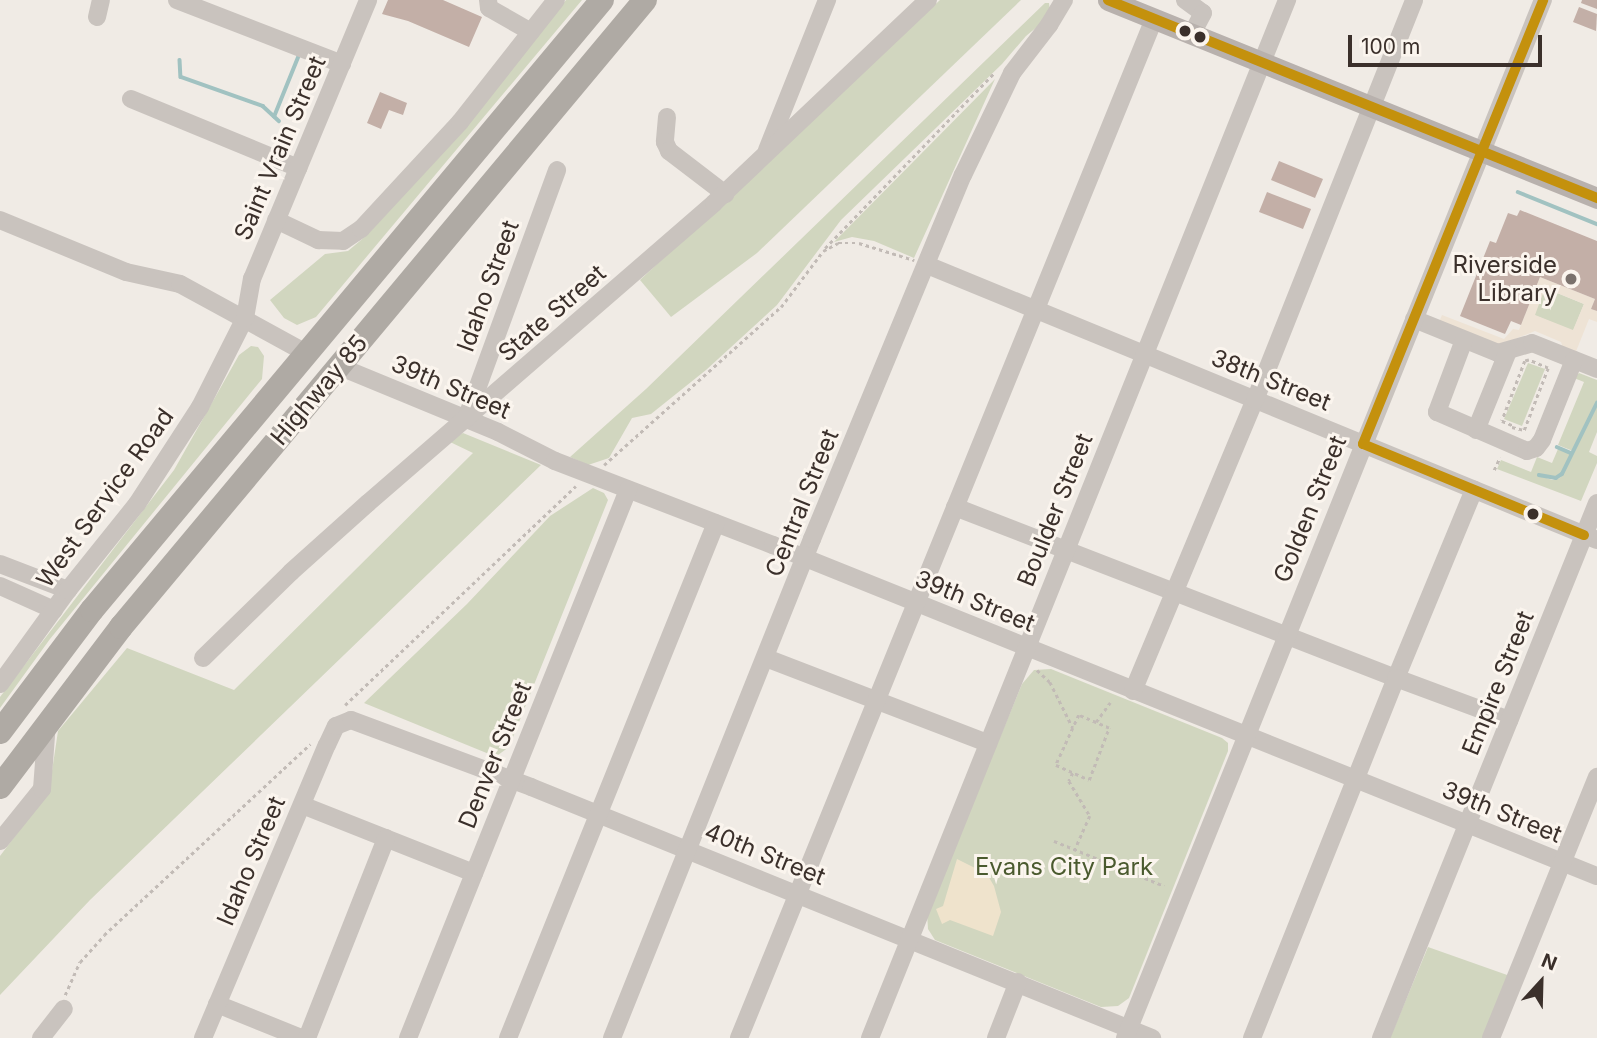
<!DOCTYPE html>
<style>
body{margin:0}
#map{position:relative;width:1597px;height:1038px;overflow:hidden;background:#f0ebe5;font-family:Inter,sans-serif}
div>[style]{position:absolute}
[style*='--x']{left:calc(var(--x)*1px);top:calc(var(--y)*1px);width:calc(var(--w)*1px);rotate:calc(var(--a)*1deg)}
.green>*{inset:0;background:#d1d6bf}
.sand>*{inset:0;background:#efe3cc}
.plaza>*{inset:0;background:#eee3d5}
.stream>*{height:3.5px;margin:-1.75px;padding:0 1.75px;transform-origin:1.75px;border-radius:1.75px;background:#a1c2c1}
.building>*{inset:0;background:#c3afa7}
.path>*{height:2.5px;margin-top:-1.25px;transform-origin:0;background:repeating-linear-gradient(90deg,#c2bbb6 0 3.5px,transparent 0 7px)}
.minor>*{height:18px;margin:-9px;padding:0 9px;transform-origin:9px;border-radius:9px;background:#c9c3be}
.major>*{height:21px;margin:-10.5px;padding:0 10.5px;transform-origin:10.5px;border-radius:10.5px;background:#b8b1ad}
.highway>*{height:24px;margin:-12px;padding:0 12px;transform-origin:12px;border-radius:12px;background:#afaaa4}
.bus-1>*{height:10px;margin:-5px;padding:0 5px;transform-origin:5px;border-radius:5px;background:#c4910d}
.dots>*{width:19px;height:19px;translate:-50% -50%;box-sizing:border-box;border:4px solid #fbf5ee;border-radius:50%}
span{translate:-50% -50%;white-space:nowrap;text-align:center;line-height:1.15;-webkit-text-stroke:6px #fbf5ee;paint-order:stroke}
.street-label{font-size:24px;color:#3b302b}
.poi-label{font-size:24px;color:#3b302b}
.right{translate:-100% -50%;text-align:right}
.park-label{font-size:24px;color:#4a5a2e}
.north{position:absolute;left:1506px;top:947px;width:70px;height:70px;-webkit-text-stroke:5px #fbf5ee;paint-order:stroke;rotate:22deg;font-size:19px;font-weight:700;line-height:28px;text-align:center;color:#3b302b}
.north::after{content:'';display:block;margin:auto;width:24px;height:32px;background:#3b302b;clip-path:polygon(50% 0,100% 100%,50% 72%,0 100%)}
.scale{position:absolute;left:1348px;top:35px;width:194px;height:32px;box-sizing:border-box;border:4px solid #3b302b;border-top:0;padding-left:9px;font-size:21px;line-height:24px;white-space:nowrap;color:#3b302b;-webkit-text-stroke:5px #fbf5ee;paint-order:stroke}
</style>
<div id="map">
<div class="green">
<div style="clip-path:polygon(566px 0,582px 0,316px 317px,297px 325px,284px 318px,270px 300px,325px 254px,348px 251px,367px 235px,444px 150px)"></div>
<div style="clip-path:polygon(940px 0,1021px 0,757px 253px,671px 317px,640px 280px)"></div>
<div style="clip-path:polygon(1045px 3px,1049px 3px,1050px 12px,1043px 22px,1026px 36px,1002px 64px,841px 220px,777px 305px,706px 370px,651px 414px,632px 418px,609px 458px,588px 465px,570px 457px,646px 389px)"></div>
<div style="clip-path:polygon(995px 79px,914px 258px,874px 241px,852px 237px,834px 242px)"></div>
<div style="clip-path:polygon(1545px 288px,1584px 304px,1573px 331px,1534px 315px)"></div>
<div style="clip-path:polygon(251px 346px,258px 347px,264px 356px,262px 379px,50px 639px,0 708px,0 697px,174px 470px,239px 355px)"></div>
<div style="clip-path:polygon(1528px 363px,1545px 369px,1522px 426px,1504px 419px)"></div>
<div style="clip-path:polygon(1579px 373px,1597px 380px,1597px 401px,1573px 451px,1558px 445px,1584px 382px,1574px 378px)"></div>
<div style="clip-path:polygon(1597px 406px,1597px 432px,1589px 452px,1597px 456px,1597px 463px,1581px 501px,1497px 469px,1501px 460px,1531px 472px,1537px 457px,1552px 463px,1558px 449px,1571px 454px,1562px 473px,1555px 477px,1538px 475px,1552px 480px,1560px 478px)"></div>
<div style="clip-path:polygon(463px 433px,541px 465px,90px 900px,0 995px,0 856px,49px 791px,58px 731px,127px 648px,234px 690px,473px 453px,448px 441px)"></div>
<div style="clip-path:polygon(593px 488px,604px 493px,608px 500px,509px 747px,498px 755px,489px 754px,364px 703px,467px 604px,550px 516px)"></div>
<div style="clip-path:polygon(1051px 669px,1222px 738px,1228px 743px,1228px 751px,1129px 998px,1118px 1006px,1101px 1007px,935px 940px,928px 929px,927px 913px,1022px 684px,1034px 670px)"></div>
<div style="clip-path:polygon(1428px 947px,1510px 976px,1486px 1038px,1390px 1038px)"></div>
</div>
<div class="sand">
<div style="clip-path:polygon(957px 859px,987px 874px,994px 886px,1001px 912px,993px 936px,950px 920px,942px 924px,936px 909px,943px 906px)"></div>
</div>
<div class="plaza">
<div style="clip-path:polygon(evenodd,1540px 277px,1595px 299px,1591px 309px,1597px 311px,1597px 322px,1589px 319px,1575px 354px,1563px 348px,1561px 342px,1535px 331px,1500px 345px,1439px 322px,1442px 315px,1504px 339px,1513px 329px,1519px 330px,1540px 277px,1545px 288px,1584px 304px,1573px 330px,1535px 315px,1545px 288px)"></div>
</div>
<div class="stream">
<div style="--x:180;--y:60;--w:17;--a:87"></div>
<div style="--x:181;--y:77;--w:87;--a:19.5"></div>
<div style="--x:263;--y:106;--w:22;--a:43"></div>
<div style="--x:274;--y:117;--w:67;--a:-68"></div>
<div style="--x:1518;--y:192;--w:85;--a:22.1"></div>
<div style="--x:1557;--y:447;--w:15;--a:23"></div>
<div style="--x:1539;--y:475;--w:17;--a:10"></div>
<div style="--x:1556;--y:478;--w:7;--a:-34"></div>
<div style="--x:1562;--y:474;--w:79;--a:-63.8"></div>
</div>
<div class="building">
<div style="clip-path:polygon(388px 0,443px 0,482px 17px,469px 47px,408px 21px,382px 14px)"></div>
<div style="clip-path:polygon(1582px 0,1597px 0,1597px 9px,1581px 3px)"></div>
<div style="clip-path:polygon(1579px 7px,1597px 14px,1596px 31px,1573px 22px)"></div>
<div style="clip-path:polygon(380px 92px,407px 103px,403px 115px,389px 110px,381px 129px,367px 123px)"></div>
<div style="clip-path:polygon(1279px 161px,1323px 179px,1315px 198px,1271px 180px)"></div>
<div style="clip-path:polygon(1267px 192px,1311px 209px,1303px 229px,1259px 212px)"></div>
<div style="clip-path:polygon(1520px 210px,1597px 241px,1597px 311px,1591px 309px,1595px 299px,1540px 277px,1521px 325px,1511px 321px,1505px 334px,1460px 316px,1490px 241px,1496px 243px,1508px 213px,1517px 216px)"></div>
</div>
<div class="path">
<div style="--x:825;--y:248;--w:245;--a:-46"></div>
<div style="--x:1512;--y:427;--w:12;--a:14"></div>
<div style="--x:1524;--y:430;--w:66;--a:-68.8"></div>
<div style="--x:1548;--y:368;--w:21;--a:-157"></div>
<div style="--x:1529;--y:360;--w:4;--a:166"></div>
<div style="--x:1525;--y:361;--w:64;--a:111"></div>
<div style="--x:1502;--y:421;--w:11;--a:22"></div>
<div style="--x:604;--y:465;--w:237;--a:-41.8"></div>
<div style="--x:781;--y:307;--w:70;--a:-53.1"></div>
<div style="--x:823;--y:251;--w:17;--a:-28"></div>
<div style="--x:838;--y:243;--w:21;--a:0"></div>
<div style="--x:859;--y:243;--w:58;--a:17.2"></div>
<div style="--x:1494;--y:470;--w:14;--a:-65"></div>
<div style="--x:1037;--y:670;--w:18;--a:43"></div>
<div style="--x:1050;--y:682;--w:51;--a:63.4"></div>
<div style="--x:1073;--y:728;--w:41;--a:114.7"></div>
<div style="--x:1056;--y:765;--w:36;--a:24"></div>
<div style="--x:1089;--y:780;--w:56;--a:-69"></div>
<div style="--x:1109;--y:728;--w:33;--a:-157"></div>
<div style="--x:1079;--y:715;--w:14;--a:115"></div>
<div style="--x:345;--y:705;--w:318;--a:-43.5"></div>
<div style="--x:1096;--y:722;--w:24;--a:-54"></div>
<div style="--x:1073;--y:773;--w:9;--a:117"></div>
<div style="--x:1069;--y:781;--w:41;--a:59"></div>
<div style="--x:1090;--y:816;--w:37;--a:114"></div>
<div style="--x:1054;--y:841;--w:119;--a:22.2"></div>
<div style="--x:65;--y:995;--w:36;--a:-66"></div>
<div style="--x:80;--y:962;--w:36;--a:-48"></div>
<div style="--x:104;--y:935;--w:281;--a:-42.8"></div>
</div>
<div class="minor">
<div style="--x:177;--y:0;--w:177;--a:21.2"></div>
<div style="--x:488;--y:0;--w:8;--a:83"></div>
<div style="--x:489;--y:8;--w:48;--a:29.7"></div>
<div style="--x:1185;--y:0;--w:22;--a:36"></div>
<div style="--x:1203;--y:13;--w:24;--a:118"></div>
<div style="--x:97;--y:17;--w:17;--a:-77"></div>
<div style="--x:131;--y:99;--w:181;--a:22.4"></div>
<div style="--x:667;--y:117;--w:25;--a:95"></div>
<div style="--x:665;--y:142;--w:10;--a:66"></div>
<div style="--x:669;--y:151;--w:71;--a:37.5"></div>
<div style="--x:767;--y:150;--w:162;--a:-68.2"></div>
<div style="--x:0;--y:220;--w:136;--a:22.4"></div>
<div style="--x:126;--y:272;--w:55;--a:12.5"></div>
<div style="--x:180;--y:284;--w:146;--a:28.7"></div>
<div style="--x:276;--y:220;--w:47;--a:25.5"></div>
<div style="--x:318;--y:240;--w:25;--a:2"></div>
<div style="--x:343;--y:241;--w:22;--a:-34"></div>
<div style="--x:361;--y:229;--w:146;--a:-47.2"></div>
<div style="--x:460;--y:122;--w:155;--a:-51.8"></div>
<div style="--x:927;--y:265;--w:724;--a:22.32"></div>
<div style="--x:1414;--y:319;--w:91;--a:22"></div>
<div style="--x:1498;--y:353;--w:35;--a:-16"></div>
<div style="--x:1532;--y:343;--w:70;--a:21.8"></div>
<div style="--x:1464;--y:340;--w:77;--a:110.6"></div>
<div style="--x:1437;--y:412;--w:98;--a:23.4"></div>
<div style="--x:1527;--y:451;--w:9;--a:-18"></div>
<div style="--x:1536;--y:448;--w:10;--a:-53"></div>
<div style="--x:1542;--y:440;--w:86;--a:-68.2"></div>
<div style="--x:338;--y:366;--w:173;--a:22.4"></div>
<div style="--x:498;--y:432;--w:64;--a:27"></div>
<div style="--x:555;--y:461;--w:234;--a:21.1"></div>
<div style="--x:773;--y:545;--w:888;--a:21.89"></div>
<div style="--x:466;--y:419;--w:265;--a:-69.9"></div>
<div style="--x:1476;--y:430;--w:85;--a:-67.9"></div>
<div style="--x:955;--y:507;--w:473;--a:21.2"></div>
<div style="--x:1396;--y:678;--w:204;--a:-67.5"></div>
<div style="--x:0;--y:564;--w:73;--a:20.9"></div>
<div style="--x:0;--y:586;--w:59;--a:24"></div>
<div style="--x:203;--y:658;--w:123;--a:-44.3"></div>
<div style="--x:291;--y:572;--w:103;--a:-41.9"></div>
<div style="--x:368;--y:503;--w:458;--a:-40.9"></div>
<div style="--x:714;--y:203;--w:295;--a:-43.5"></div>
<div style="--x:766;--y:658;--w:238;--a:21"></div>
<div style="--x:0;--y:684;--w:116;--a:-54.1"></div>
<div style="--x:68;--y:590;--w:110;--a:-51.3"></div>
<div style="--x:137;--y:504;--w:116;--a:-57"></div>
<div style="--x:200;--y:407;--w:100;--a:-63.2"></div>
<div style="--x:245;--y:318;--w:40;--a:-80"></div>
<div style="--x:252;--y:279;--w:302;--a:-67.4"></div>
<div style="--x:1133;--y:691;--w:316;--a:-67.3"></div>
<div style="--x:1255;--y:400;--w:430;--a:-68.3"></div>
<div style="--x:302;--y:805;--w:185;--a:21.6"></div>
<div style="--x:0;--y:841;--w:67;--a:-51.1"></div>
<div style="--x:42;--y:789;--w:66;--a:-85.7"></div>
<div style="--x:217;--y:1004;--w:91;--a:22"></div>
<div style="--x:41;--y:1038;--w:37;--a:-52"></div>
<div style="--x:203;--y:1038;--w:318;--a:-67.1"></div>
<div style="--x:327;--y:745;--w:21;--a:-65"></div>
<div style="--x:336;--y:726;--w:16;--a:-22"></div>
<div style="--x:351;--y:720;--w:192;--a:20.4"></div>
<div style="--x:531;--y:787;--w:670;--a:22.01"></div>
<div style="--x:307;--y:1038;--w:215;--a:-68.4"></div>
<div style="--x:408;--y:1038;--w:591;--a:-68.13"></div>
<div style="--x:508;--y:1038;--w:555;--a:-68.01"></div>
<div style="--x:612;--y:1038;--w:538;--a:-68.16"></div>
<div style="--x:812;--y:539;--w:394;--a:-67.5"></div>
<div style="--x:963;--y:175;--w:113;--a:-64.3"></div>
<div style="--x:1012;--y:73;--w:61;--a:-52.4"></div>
<div style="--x:1049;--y:25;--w:29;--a:-59"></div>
<div style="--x:739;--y:1038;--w:1100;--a:-67.84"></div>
<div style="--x:870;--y:1038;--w:1119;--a:-68.11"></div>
<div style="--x:996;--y:1038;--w:60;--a:-68.6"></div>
<div style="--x:1125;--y:1038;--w:1119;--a:-68.07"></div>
<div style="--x:1252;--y:1038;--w:388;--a:-68.2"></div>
<div style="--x:1396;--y:678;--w:121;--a:20.4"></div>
<div style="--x:1381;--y:1038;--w:577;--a:-68.01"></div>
<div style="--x:1491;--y:1038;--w:282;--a:-67.9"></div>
</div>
<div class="major">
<div style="--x:1108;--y:0;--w:528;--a:22.04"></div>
</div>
<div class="highway">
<div style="--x:0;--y:732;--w:153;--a:-53"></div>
<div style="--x:92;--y:610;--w:795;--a:-50.1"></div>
<div style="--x:0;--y:787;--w:201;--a:-52.9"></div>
<div style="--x:121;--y:627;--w:817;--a:-50.11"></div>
</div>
<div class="bus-1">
<div style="--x:1108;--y:0;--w:528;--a:22.04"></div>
<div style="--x:1363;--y:444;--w:479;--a:-67.9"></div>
<div style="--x:1363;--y:444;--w:239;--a:22.4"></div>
</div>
<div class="dots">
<div style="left:1185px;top:31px;background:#3b302b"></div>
<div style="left:1200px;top:37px;background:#3b302b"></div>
<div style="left:1571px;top:279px;background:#7a716c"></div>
<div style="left:1533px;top:514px;background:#3b302b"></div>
</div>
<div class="street-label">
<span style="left:280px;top:148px;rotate:-67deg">Saint Vrain Street</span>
<span style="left:488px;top:286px;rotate:-70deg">Idaho Street</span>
<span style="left:552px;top:313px;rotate:-41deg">State Street</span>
<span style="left:1271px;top:380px;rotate:22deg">38th Street</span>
<span style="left:451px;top:387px;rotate:23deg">39th Street</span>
<span style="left:319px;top:390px;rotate:-50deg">Highway 85</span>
<span style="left:105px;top:498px;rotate:-54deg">West Service Road</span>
<span style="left:802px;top:503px;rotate:-68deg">Central Street</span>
<span style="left:1310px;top:509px;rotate:-68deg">Golden Street</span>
<span style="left:1055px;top:510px;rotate:-68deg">Boulder Street</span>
<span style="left:975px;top:601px;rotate:22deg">39th Street</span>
<span style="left:1498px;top:683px;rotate:-68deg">Empire Street</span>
<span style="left:495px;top:755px;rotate:-68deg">Denver Street</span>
<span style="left:1502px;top:812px;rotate:22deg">39th Street</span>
<span style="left:765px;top:854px;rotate:22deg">40th Street</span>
<span style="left:251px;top:861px;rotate:-67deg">Idaho Street</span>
</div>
<div class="poi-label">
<span class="right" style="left:1557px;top:279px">Riverside<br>Library</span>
</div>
<div class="park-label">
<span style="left:1064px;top:867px">Evans City Park</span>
</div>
<div class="north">N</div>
<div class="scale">100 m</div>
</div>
